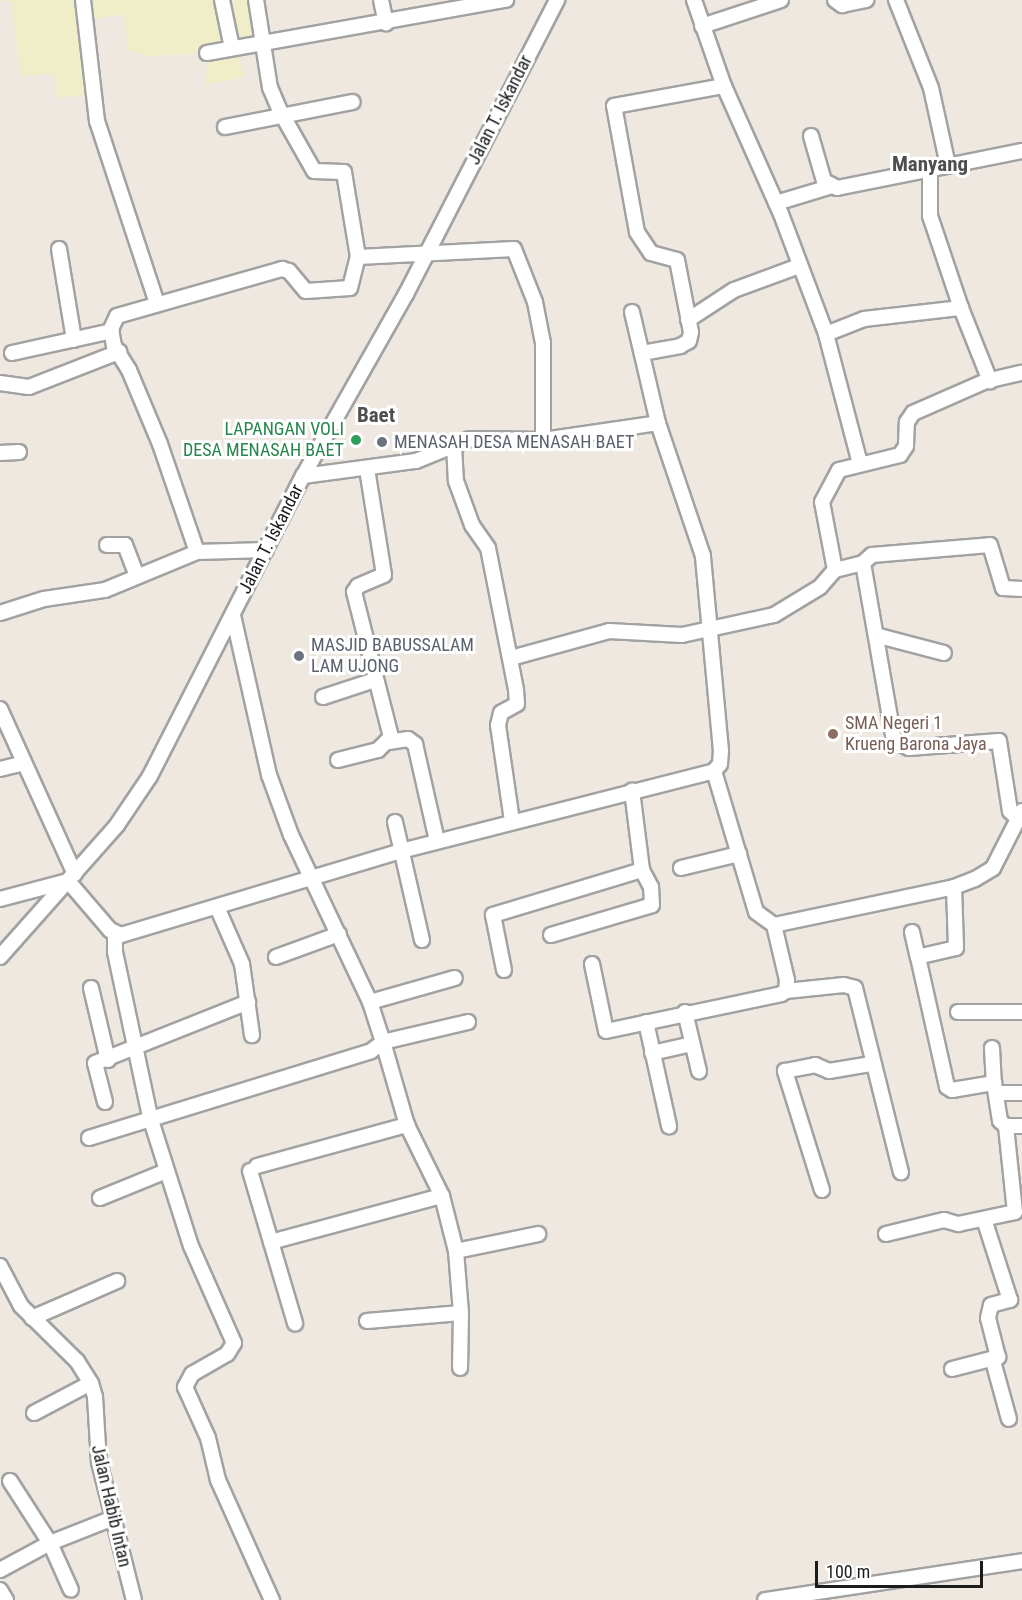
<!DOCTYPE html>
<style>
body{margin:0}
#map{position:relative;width:1022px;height:1600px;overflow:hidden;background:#eee8e0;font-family:"Roboto Condensed",sans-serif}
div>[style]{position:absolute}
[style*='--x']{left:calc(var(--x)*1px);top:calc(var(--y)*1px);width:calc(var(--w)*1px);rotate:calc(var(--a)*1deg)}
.farmland>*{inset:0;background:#efeec8}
.roads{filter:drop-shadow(2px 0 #a2a2a2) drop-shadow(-2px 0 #a2a2a2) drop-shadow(0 2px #a2a2a2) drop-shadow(0 -2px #a2a2a2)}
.minor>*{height:14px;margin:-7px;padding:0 7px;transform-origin:7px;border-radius:7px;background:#fff}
.dots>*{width:16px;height:16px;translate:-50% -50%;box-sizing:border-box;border:3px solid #fff;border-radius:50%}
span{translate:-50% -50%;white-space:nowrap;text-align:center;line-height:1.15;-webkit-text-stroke:6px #fff;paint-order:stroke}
.street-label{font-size:18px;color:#1b1b1b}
.leisure-label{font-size:18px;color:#27864d}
.right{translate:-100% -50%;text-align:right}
.worship-label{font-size:18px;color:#5b616d}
.left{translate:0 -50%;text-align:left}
.education-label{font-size:18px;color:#785e54}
.quarter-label{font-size:21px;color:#4e4e4e;font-weight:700}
.scale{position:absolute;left:815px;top:1561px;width:168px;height:27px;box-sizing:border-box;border:3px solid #1b1b1b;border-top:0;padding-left:8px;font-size:18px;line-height:21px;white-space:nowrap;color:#1b1b1b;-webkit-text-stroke:4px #fff;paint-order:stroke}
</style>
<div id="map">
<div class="farmland">
<div style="clip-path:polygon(0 0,260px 0,262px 44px,237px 51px,244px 77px,205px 85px,210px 53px,148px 56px,128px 50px,124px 14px,91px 20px,100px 93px,57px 98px,54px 73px,21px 77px,11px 2px)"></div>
</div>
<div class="roads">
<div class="minor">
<div style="--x:83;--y:0;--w:122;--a:83.4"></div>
<div style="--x:97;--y:121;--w:193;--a:71.8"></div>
<div style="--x:222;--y:0;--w:49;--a:78.2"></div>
<div style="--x:381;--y:0;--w:24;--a:78"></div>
<div style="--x:694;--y:0;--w:91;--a:70.8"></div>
<div style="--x:724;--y:86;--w:140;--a:66"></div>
<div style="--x:781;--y:214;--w:128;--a:69.4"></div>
<div style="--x:826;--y:334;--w:134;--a:75.3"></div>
<div style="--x:835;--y:0;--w:9;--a:36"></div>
<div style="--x:842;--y:5;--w:25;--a:-12"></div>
<div style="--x:896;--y:0;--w:95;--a:68.3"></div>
<div style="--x:931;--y:88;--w:79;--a:77.6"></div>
<div style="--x:702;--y:26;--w:83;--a:-18.2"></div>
<div style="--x:207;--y:53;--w:304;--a:-10.1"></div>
<div style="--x:225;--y:127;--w:130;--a:-11.1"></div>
<div style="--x:811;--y:136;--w:47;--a:73.9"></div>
<div style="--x:824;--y:181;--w:15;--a:28"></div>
<div style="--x:837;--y:188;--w:189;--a:-11.3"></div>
<div style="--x:776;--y:203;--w:55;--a:-16.8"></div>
<div style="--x:59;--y:249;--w:92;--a:80.6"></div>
<div style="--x:358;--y:257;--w:156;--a:-2.9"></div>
<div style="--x:514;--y:249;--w:57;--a:68.4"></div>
<div style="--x:535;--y:302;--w:42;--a:79"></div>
<div style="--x:543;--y:343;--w:97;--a:90"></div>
<div style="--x:961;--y:308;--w:79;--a:68.3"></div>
<div style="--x:688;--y:320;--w:55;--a:-33.1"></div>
<div style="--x:734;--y:290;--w:69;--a:-20.3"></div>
<div style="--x:826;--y:334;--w:41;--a:-21.5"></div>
<div style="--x:864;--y:319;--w:98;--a:-6.5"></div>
<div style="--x:961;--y:308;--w:97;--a:-108.6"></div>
<div style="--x:930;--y:216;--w:48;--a:-90"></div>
<div style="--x:12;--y:353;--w:102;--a:-12.4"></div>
<div style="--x:642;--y:353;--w:39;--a:-10"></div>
<div style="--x:680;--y:346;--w:10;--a:-29"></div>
<div style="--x:689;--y:341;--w:9;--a:-77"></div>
<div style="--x:691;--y:332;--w:73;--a:-101"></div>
<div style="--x:677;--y:260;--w:27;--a:-165"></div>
<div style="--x:651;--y:253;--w:25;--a:-124"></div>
<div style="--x:637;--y:232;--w:128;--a:-100.3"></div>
<div style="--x:614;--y:106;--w:112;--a:-10.3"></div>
<div style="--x:0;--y:383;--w:29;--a:8"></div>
<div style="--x:29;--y:387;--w:97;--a:-21.3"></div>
<div style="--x:454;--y:445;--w:36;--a:87"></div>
<div style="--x:456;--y:481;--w:47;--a:70"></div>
<div style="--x:472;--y:525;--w:28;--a:55"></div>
<div style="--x:488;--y:548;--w:145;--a:78.8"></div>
<div style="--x:516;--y:690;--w:14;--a:86"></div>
<div style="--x:517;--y:704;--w:18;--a:151"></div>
<div style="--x:501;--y:713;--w:12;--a:104"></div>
<div style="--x:498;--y:725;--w:97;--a:81.7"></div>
<div style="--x:0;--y:453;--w:19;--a:-3"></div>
<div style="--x:303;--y:476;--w:114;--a:-7.6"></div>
<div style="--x:416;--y:461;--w:58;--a:-22.2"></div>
<div style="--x:470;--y:439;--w:73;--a:0.8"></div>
<div style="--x:543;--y:440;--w:116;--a:-8.4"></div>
<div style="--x:107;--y:545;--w:18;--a:0"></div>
<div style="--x:125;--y:545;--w:33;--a:69"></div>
<div style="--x:197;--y:552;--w:69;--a:-1.7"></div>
<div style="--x:863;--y:563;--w:180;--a:80.1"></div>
<div style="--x:894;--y:740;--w:17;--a:28"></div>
<div style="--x:909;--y:748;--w:90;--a:-4.4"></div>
<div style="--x:999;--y:741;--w:71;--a:81.1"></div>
<div style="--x:1010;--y:811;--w:11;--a:45"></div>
<div style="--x:835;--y:570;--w:69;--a:-100.8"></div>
<div style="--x:822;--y:502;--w:36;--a:-62"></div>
<div style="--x:839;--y:470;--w:63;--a:-13.8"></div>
<div style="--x:900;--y:455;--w:11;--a:-56"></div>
<div style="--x:906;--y:446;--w:24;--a:-88"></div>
<div style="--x:907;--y:422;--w:11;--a:-56"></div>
<div style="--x:913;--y:413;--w:80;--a:-23.7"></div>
<div style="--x:986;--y:381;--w:37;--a:-13"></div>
<div style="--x:0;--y:613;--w:46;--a:-17.7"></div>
<div style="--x:44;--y:599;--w:62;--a:-8.4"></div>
<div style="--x:105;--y:590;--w:100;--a:-22.4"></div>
<div style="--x:197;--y:552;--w:114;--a:-108.9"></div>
<div style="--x:160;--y:444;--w:80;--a:-112.7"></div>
<div style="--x:129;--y:370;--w:28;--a:-122"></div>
<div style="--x:114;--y:346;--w:17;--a:-100"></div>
<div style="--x:111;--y:329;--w:14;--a:-65"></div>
<div style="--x:117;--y:316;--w:172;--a:-15.9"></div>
<div style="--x:282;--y:269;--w:7;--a:16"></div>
<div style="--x:289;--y:271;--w:26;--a:50"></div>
<div style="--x:306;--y:291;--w:44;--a:-3.9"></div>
<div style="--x:350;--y:288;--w:32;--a:-76"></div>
<div style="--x:358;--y:257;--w:86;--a:-99.4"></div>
<div style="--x:344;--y:172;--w:30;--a:-178"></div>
<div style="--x:314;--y:171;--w:69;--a:-119.5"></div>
<div style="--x:280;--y:111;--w:25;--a:-113"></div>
<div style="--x:270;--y:88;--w:89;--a:-99"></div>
<div style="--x:879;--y:636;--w:67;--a:14.7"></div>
<div style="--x:511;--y:658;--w:102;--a:-15.4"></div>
<div style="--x:609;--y:631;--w:73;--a:3.1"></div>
<div style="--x:682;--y:635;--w:94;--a:-12.3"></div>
<div style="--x:774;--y:615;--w:54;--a:-31.3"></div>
<div style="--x:820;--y:587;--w:23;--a:-49"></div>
<div style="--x:835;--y:570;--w:29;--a:-14"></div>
<div style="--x:863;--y:563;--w:12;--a:-42"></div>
<div style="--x:872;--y:555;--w:118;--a:-4.8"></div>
<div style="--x:990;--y:545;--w:45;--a:73.2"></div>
<div style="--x:1003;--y:588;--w:19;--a:3"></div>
<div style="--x:323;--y:697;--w:55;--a:-18.1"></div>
<div style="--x:0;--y:709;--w:181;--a:65.6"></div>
<div style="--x:389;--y:742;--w:19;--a:-9"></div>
<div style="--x:408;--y:739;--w:9;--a:36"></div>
<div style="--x:415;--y:744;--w:99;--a:77.2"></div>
<div style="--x:338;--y:760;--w:41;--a:-14"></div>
<div style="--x:378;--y:750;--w:18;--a:-45"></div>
<div style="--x:391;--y:737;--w:150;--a:-104.3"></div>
<div style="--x:354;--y:592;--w:7;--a:-56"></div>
<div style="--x:358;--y:586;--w:28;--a:-23"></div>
<div style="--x:384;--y:575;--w:107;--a:-99.1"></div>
<div style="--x:0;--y:769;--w:25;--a:-14"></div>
<div style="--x:714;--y:771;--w:147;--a:73.4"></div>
<div style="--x:756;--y:912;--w:22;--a:36"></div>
<div style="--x:774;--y:925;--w:184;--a:-11.9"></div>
<div style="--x:954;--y:887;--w:22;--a:-21"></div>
<div style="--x:975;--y:879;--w:21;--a:-31"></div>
<div style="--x:993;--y:868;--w:64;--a:-63"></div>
<div style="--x:395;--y:822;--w:121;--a:77.1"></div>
<div style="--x:681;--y:868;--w:60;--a:-13.6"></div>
<div style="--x:954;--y:887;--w:61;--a:88.1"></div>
<div style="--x:956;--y:948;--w:39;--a:167"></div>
<div style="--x:918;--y:957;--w:133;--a:77.4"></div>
<div style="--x:947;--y:1087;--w:6;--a:31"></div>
<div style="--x:952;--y:1090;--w:43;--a:-9.5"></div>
<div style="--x:994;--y:1083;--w:38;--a:81"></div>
<div style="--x:1000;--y:1121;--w:8;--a:40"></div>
<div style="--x:1006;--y:1126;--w:16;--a:0"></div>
<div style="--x:0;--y:899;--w:70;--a:-14.8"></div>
<div style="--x:68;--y:881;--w:65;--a:49.4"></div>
<div style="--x:110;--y:930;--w:12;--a:24"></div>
<div style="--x:121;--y:935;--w:292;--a:-16.7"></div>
<div style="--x:401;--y:851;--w:323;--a:-14.3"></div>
<div style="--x:714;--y:771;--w:9;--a:-49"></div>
<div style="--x:720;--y:764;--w:13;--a:-86"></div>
<div style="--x:721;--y:751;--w:196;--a:-95.3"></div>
<div style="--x:703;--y:556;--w:140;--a:-108.7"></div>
<div style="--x:658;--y:423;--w:114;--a:-103.2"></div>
<div style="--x:217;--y:907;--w:62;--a:66.3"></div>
<div style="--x:242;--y:964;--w:72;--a:82"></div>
<div style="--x:912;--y:932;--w:26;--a:77"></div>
<div style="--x:115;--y:934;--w:18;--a:90"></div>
<div style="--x:115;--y:952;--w:169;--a:78"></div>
<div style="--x:150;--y:1117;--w:135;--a:72.4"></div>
<div style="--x:191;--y:1246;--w:106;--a:66.1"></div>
<div style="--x:234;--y:1343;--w:13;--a:122"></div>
<div style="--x:227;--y:1354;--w:40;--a:150.3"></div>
<div style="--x:192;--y:1374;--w:15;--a:118"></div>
<div style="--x:185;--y:1387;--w:56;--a:65.7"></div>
<div style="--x:208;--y:1438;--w:43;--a:76.6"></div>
<div style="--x:218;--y:1480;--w:132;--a:65.8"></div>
<div style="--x:551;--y:935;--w:105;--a:-16.5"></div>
<div style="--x:652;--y:905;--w:18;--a:-93"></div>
<div style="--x:651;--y:887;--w:19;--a:-118"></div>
<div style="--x:0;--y:957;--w:176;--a:-48.4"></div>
<div style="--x:117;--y:825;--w:59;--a:-56"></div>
<div style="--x:150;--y:776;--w:337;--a:-63"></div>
<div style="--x:303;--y:476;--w:209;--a:-60.5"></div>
<div style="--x:406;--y:294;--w:331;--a:-62.8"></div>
<div style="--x:276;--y:957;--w:67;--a:-20.1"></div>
<div style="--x:592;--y:964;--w:68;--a:78.2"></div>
<div style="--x:606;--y:1031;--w:179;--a:-11.9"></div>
<div style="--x:781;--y:994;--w:6;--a:-31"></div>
<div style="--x:786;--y:991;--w:11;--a:-85"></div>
<div style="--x:787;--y:980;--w:57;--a:-103.3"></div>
<div style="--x:504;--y:970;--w:56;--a:-101.3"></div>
<div style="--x:493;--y:915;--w:156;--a:-16.8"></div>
<div style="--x:642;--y:870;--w:80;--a:-97.2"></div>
<div style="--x:91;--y:988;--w:74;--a:76.7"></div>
<div style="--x:786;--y:991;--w:58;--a:-5.9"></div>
<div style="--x:844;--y:985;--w:11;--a:15"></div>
<div style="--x:855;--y:988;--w:190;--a:76"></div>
<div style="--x:370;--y:1002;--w:88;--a:-15.8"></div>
<div style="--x:685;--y:1012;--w:61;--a:76.7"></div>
<div style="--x:958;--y:1012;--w:64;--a:0"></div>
<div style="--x:468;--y:1022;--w:87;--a:166.8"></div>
<div style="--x:383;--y:1042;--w:86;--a:73.9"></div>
<div style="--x:407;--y:1125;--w:79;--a:63.8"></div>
<div style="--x:442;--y:1196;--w:57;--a:75.7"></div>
<div style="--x:456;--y:1251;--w:84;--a:-11.7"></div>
<div style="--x:646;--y:1022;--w:107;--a:77.5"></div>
<div style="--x:992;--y:1048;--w:35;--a:87"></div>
<div style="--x:652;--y:1053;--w:41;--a:-12.7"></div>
<div style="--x:996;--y:1093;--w:26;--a:0"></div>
<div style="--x:105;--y:1102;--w:40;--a:-104.4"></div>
<div style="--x:95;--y:1063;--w:165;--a:-21.7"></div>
<div style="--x:89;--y:1138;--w:295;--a:-17.1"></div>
<div style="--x:371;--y:1051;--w:15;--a:-37"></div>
<div style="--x:383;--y:1042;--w:42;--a:-108"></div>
<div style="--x:370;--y:1002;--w:185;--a:-115.3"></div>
<div style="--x:291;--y:835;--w:64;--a:-110.1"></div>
<div style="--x:269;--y:775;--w:164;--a:-102.7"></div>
<div style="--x:257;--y:1166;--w:156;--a:-15.3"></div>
<div style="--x:250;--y:1171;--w:159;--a:73.5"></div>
<div style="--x:822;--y:1190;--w:125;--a:-107.3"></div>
<div style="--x:785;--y:1071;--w:31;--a:-11"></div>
<div style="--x:815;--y:1065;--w:15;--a:23"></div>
<div style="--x:829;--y:1071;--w:43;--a:-9.5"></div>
<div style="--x:100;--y:1198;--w:71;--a:-22.2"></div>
<div style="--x:886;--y:1234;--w:60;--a:-13.6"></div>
<div style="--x:944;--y:1220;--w:15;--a:16"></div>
<div style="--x:958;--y:1224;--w:58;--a:-11.9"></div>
<div style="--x:1015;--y:1212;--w:86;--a:-96"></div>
<div style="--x:271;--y:1242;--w:177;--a:-15.1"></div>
<div style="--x:456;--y:1251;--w:62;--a:85.4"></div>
<div style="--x:461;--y:1313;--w:55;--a:91"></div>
<div style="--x:0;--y:1266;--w:45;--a:62.3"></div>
<div style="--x:21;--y:1306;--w:78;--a:44.5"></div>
<div style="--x:77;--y:1361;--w:26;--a:58"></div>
<div style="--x:91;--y:1383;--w:15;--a:74"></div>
<div style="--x:95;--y:1397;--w:65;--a:86.5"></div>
<div style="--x:99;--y:1462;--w:142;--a:75.8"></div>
<div style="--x:32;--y:1318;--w:93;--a:-23.5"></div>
<div style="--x:367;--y:1321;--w:94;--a:-4.9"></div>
<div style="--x:993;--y:1361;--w:60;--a:74.6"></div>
<div style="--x:952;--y:1369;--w:48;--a:-14.6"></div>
<div style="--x:998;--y:1357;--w:40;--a:-104.4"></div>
<div style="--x:988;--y:1318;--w:13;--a:-77"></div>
<div style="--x:991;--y:1305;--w:20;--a:-15"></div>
<div style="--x:1010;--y:1300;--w:85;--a:-107.8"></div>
<div style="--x:34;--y:1413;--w:64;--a:-27.8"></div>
<div style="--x:10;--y:1481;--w:74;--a:57.2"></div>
<div style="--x:50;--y:1543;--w:51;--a:65.9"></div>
<div style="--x:0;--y:1570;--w:57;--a:-28.4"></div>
<div style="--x:50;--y:1543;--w:68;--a:-21.6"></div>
<div style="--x:0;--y:1590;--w:12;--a:59"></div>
<div style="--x:765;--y:1600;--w:260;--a:-8.6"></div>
</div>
</div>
<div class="dots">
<div style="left:356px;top:440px;background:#2e9e5b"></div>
<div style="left:382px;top:442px;background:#6b7280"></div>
<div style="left:299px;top:656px;background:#6b7280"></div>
<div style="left:833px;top:734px;background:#8d6e63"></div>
</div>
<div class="street-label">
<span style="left:500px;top:110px;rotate:-63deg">Jalan T. Iskandar</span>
<span style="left:271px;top:539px;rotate:-63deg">Jalan T. Iskandar</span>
<span style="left:111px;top:1506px;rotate:77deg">Jalan Habib Intan</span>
</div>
<div class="leisure-label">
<span class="right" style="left:344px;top:440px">LAPANGAN VOLI<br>DESA MENASAH BAET</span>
</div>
<div class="worship-label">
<span class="left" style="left:394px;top:442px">MENASAH DESA MENASAH BAET</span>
<span class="left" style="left:311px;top:656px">MASJID BABUSSALAM<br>LAM UJONG</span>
</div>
<div class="education-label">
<span class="left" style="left:845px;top:734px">SMA Negeri 1<br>Krueng Barona Jaya</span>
</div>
<div class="quarter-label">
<span style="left:930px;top:164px">Manyang</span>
<span style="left:376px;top:415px">Baet</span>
</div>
<div class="scale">100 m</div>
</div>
